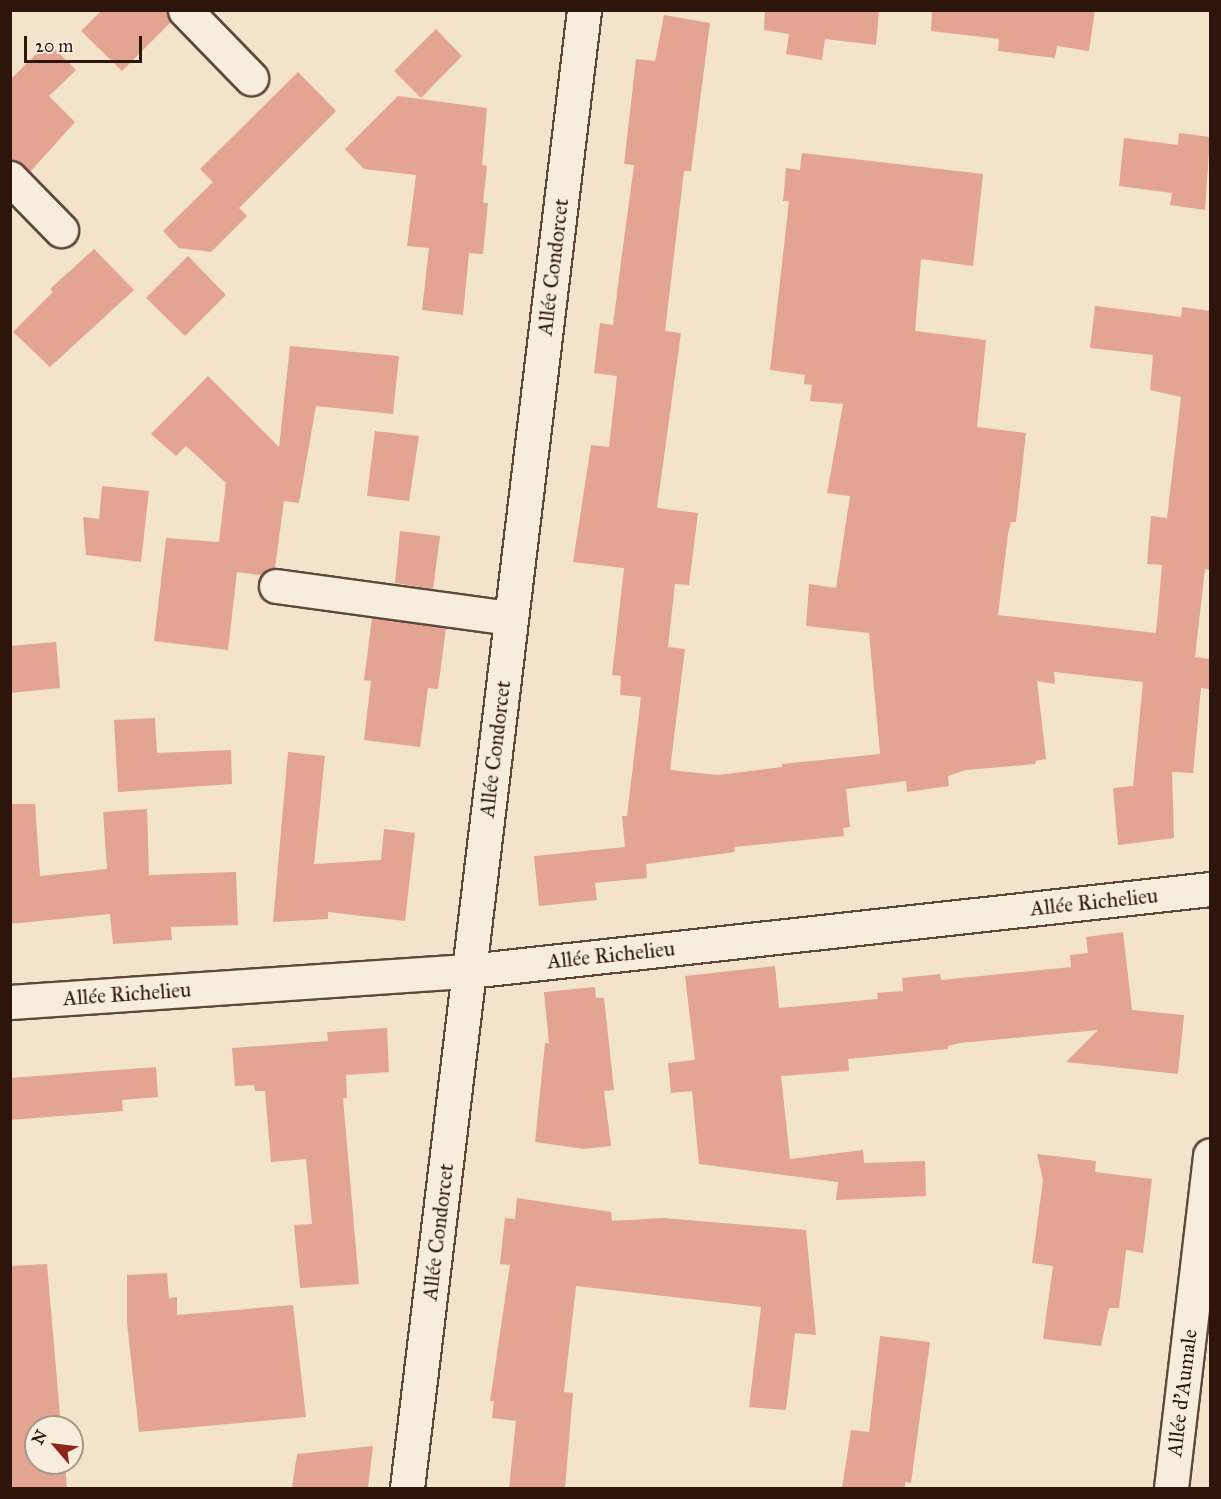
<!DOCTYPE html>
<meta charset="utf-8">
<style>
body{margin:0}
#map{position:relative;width:1221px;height:1499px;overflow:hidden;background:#f2e3ca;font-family:"IM FELL Great Primer",serif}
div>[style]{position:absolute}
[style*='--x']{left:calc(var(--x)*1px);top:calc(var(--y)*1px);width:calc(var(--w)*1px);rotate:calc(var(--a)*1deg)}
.building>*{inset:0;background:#e3a592}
.roads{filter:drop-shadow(2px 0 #5e483c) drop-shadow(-2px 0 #5e483c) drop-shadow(0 2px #5e483c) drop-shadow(0 -2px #5e483c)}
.minor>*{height:33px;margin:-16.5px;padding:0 16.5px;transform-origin:16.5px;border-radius:16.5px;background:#f7eddd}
span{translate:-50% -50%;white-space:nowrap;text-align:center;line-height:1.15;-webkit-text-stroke:4.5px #f7eddd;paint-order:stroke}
.street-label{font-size:21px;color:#2d150c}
.frame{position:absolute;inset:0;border:12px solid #2d150c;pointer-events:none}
.north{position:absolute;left:24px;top:1415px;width:60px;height:60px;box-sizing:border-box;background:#f7eddd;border:2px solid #a69789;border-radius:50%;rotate:298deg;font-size:16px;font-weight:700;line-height:24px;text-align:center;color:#2d150c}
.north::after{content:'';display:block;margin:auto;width:21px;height:27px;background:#8f2418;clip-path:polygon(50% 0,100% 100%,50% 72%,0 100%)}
.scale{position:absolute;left:24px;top:36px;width:118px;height:27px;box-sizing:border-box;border:3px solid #2d150c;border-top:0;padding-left:8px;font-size:18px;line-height:21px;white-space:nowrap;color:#2d150c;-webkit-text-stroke:4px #f7eddd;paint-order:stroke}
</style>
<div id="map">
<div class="building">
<div style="clip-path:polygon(102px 10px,167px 10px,171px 22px,122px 71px,81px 31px)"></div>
<div style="clip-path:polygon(765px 10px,879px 10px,876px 45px,825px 39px,822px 60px,786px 54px,789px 34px,764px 30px)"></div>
<div style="clip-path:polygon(932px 10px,1095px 10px,1089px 51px,1057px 46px,1055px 58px,998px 51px,999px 39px,931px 31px)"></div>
<div style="clip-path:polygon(664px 15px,710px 23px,691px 171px,684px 171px,665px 331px,681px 333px,657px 508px,698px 513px,689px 585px,675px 584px,668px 647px,685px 649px,670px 770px,718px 775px,782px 767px,782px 764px,880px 754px,869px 633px,806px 626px,809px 584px,836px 588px,850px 496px,827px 493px,843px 404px,810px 401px,812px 385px,804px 384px,805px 375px,770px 370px,789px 201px,783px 201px,786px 168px,800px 170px,802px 153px,983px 174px,973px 266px,921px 259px,915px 331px,986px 340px,977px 427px,1026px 433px,1016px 522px,1011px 522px,1008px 534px,998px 615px,1156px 633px,1162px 565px,1147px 564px,1151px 516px,1167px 518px,1181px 397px,1150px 390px,1153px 355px,1090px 348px,1095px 306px,1181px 317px,1182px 307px,1210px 311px,1210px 570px,1205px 569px,1195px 657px,1210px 659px,1210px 689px,1201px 688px,1193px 773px,1172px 772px,1174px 838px,1118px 845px,1113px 788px,1133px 786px,1143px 682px,1054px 672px,1055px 684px,1037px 681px,1046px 759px,1035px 761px,1036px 764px,966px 770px,948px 776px,949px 786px,907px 792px,906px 781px,846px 789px,850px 827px,843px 828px,844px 836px,734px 847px,735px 852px,646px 864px,647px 878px,595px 883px,597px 900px,539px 906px,534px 856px,625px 847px,622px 816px,627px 816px,641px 697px,620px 695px,621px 676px,612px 675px,624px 568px,573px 562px,591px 445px,609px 447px,617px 376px,594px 373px,600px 323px,613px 325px,622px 254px,634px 165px,624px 164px,636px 59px,655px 61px)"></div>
<div style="clip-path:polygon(436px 29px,462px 56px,421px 98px,394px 71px)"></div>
<div style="clip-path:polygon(48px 42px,76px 70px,49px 96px,75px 122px,30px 172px,10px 160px,10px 80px)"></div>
<div style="clip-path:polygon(298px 72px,336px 111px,239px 208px,247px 216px,211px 252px,179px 248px,163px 231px,213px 182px,200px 169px)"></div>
<div style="clip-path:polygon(398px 96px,487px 108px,482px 165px,487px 166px,483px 203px,488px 203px,483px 254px,469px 253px,463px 315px,422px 310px,429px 248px,407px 246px,416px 175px,364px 169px,345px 149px)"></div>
<div style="clip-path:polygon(1179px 133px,1210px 137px,1205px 210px,1170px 205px,1172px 193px,1119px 186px,1124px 138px,1178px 145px)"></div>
<div style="clip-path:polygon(94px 249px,134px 290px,50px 367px,13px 332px,53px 292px,50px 289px)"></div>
<div style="clip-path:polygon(188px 256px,226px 295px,185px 336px,146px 298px)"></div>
<div style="clip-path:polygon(290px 346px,399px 356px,393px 414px,316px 406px,299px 503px,284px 501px,275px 568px,261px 575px,237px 572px,228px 650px,154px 641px,166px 538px,219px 542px,226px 483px,186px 446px,176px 456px,151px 434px,208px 376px,279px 447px)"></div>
<div style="clip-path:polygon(375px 431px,419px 436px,409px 501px,367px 496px)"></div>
<div style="clip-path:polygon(102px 486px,149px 491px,141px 562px,86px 555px,83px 517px,99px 519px)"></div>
<div style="clip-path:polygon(400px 531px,440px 536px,433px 589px,395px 583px)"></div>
<div style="clip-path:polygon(372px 618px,446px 628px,438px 689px,428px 688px,420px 747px,364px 740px,371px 681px,364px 680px)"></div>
<div style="clip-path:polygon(56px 642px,60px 688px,10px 693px,10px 646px)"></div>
<div style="clip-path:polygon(155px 718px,157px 753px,231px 750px,232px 784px,118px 792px,114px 720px)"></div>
<div style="clip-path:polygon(288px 752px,325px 756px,314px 864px,381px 860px,384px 829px,415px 833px,405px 921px,328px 912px,328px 919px,273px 922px)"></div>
<div style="clip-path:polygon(10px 804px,35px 804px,40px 876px,107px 869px,103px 812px,147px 809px,149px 875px,236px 872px,238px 925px,171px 927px,172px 940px,113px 944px,110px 914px,10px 924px)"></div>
<div style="clip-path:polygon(1123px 932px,1132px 1010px,1184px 1015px,1178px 1074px,1066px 1062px,1098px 1030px,960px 1043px,948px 1046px,948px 1049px,848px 1059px,849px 1071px,781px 1076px,790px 1159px,863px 1150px,864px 1163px,925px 1161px,926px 1196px,836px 1200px,838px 1182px,699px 1164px,692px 1091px,671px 1093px,668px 1063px,695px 1060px,685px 976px,775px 966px,779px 1008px,878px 999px,877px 993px,903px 991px,902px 978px,940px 974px,941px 980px,1071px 967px,1070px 955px,1088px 953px,1086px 937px)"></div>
<div style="clip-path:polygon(595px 987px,596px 998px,604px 998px,614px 1090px,604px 1091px,611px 1146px,584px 1149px,535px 1142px,545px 1043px,549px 1043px,544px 992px)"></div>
<div style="clip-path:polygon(387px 1028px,389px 1072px,346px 1075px,347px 1098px,343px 1098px,359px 1284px,300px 1288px,294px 1225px,312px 1224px,306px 1159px,271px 1162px,265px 1091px,255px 1091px,254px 1085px,235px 1086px,232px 1048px,328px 1041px,327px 1032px)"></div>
<div style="clip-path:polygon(156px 1067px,158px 1097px,122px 1100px,123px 1111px,10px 1120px,10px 1078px)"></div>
<div style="clip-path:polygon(1037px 1154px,1096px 1161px,1095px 1172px,1152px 1179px,1143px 1253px,1126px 1250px,1119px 1308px,1109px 1308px,1101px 1346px,1043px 1339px,1053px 1266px,1032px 1263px,1043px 1180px)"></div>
<div style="clip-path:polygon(517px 1198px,611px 1212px,612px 1221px,663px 1218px,806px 1230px,816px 1335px,795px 1333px,786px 1410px,749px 1407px,761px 1307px,576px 1286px,564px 1392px,573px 1393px,565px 1488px,509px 1488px,516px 1421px,492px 1418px,494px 1401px,490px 1401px,510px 1265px,500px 1264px,505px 1218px,515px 1219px)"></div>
<div style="clip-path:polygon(47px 1264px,61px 1427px,36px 1427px,36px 1463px,65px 1463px,67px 1488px,10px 1488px,10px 1266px)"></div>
<div style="clip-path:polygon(167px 1273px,169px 1298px,177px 1297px,177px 1315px,293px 1305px,306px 1417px,139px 1432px,127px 1323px,127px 1275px)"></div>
<div style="clip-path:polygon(880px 1336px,930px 1342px,911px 1483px,905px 1482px,905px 1488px,842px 1488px,851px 1430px,869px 1432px)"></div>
<div style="clip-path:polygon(373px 1446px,368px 1488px,292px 1488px,297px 1454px)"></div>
</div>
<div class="roads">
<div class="minor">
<div style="--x:185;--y:10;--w:95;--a:45.9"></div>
<div style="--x:10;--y:178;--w:73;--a:45.6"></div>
<div style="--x:276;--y:586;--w:236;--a:7.8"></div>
<div style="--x:10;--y:1002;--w:460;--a:-3.9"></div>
<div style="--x:469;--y:971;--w:746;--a:-6.31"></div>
<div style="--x:407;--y:1488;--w:1489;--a:-83.17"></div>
<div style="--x:1171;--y:1488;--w:335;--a:-83.3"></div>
</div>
</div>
<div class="street-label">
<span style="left:553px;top:267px;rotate:-83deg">Allée Condorcet</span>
<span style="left:495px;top:749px;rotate:-83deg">Allée Condorcet</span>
<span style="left:1094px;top:902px;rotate:-6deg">Allée Richelieu</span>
<span style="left:611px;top:955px;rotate:-6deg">Allée Richelieu</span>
<span style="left:127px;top:994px;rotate:-4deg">Allée Richelieu</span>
<span style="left:438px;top:1232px;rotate:-83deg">Allée Condorcet</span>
<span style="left:1182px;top:1393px;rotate:-83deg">Allée d'Aumale</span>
</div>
<div class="frame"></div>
<div class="north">N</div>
<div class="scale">20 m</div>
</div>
